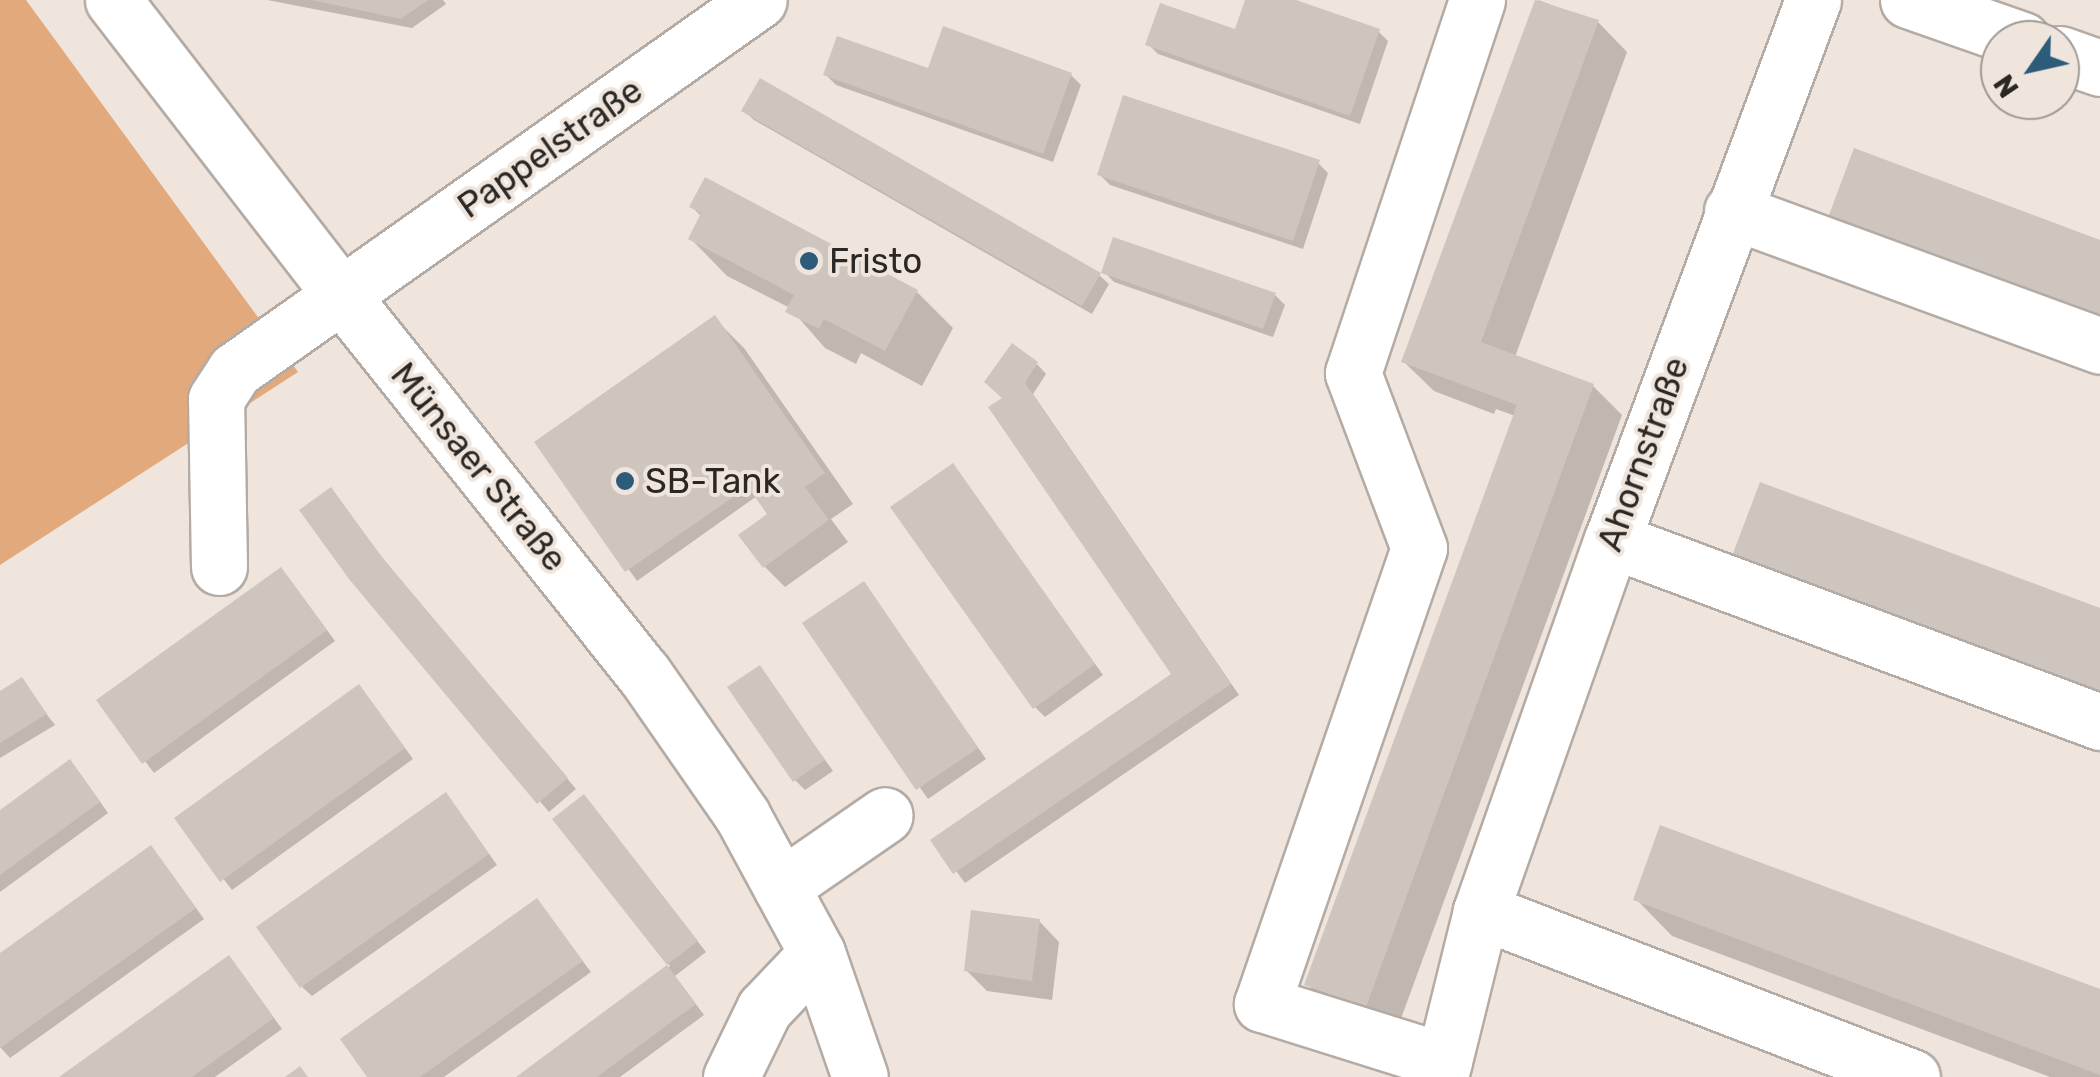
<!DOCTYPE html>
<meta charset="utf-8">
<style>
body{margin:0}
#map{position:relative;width:2100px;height:1077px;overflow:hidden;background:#efe5dd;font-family:Rubik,sans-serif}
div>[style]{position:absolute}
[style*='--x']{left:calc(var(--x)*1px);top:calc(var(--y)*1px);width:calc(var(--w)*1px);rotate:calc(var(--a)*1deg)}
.green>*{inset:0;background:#e1a97c}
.shadow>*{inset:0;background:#0003}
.building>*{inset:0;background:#cec5be}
.roads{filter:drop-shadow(2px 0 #b4aba4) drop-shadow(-2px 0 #b4aba4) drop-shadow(0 2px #b4aba4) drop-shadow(0 -2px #b4aba4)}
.minor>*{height:55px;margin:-27.5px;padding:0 27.5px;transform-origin:27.5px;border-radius:27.5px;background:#fff}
.dots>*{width:28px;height:28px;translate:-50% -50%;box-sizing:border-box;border:5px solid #efe5dd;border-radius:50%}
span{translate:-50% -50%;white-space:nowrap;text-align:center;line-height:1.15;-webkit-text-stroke:8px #efe5dd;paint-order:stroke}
.street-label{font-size:35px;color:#2a2724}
.poi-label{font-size:35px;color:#2a2724}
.left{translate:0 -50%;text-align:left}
.north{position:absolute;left:1980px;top:20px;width:100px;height:100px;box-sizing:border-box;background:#efe5dd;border:2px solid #a09993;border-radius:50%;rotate:236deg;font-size:28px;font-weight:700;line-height:40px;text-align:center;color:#2a2724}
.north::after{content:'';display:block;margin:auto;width:35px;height:45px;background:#2c5c7a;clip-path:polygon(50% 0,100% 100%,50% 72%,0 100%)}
</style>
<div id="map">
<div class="green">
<div style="clip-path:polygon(0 0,26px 0,298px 372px,0 565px)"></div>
</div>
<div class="shadow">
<div style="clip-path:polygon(267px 0,443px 0,446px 4px,412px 28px)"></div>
<div style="clip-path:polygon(1248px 0,1288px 0,1378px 31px,1388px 41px,1360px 124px,1158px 54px,1148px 44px,1236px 32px)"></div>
<div style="clip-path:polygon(1538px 0,1598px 22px,1627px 52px,1515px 357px,1593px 386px,1622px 415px,1395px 1035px,1336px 1014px,1307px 984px,1515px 416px,1496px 409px,1494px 414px,1434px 391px,1404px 362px)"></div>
<div style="clip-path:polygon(930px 72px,1071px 75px,1081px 85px,1053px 162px,836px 85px,826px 75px)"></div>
<div style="clip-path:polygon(744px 111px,1099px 275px,1109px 284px,1092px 314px,754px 120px)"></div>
<div style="clip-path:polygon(1318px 163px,1328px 173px,1303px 249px,1110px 185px,1100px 175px)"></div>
<div style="clip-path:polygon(692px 207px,917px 292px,953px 328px,922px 386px,861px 353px,856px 364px,825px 348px,790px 308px,727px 276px,691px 239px,702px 217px)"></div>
<div style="clip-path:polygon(1104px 272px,1275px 295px,1285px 305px,1273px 337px,1114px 282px)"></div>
<div style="clip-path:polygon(715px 319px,744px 348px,853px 504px,831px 519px,848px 542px,785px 587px,765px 567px,771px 514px,757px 496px,637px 581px,538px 442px)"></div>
<div style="clip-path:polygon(1037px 364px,1046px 374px,1033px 394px,1239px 695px,965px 883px,933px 840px,1175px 675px,1006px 399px)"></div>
<div style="clip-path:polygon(953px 466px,1103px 675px,1045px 717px,1035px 707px)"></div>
<div style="clip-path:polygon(331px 490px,391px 569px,576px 789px,549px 812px,351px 578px)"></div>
<div style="clip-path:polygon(290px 580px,335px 641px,154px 773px,99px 701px)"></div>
<div style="clip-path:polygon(864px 584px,986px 759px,928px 799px,806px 624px)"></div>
<div style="clip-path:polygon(759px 668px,833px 771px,805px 790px,795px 780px)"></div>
<div style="clip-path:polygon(21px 681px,55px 725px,0 758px,0 694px)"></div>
<div style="clip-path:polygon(368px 697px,413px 759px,232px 890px,177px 818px)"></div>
<div style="clip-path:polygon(79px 772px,108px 813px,0 892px,0 813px)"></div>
<div style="clip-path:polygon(455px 806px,497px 865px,312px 996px,302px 987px)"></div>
<div style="clip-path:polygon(593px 808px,706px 952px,675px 976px,704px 1015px,620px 1077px,520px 1077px,670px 966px,556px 820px)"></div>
<div style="clip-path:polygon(160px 858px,204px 919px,10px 1058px,0 1047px,0 956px)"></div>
<div style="clip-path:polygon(1636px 899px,2100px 992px,2100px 1077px,2050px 1077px,1672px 936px)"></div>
<div style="clip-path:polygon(537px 901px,591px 972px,444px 1077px,370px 1077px)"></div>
<div style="clip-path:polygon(1039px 921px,1059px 942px,1052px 1000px,987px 991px,966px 970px)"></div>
<div style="clip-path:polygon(238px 968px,282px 1029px,215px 1077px,63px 1077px)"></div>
</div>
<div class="building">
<div style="clip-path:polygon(312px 0,428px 0,401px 19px)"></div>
<div style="clip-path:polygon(1245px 0,1296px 0,1380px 29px,1350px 116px,1145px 45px,1160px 3px,1235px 29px)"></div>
<div style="clip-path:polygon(1535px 0,1599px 20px,1481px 342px,1594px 384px,1366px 1007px,1304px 985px,1517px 405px,1401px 362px)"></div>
<div style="clip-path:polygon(943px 26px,1072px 73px,1043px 154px,823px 75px,837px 36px,928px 68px)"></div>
<div style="clip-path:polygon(760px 78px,1101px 273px,1113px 237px,1276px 293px,1263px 329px,1101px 273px,1082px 306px,741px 111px)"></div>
<div style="clip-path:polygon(1123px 95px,1320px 160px,1293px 241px,1097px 175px)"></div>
<div style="clip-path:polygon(1854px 148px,2100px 240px,2100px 325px,1826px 223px)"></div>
<div style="clip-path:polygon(705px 177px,918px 290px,885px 351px,824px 319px,819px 329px,785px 312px,794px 295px,688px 239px,701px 213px,689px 207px)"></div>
<div style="clip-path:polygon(715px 315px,825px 473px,805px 487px,829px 520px,763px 568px,738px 535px,767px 514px,748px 487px,625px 572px,534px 442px)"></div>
<div style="clip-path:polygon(1012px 343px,1038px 362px,1025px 383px,1231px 684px,953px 874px,930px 840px,1171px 674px,988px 407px,1002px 398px,984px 382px)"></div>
<div style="clip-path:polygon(953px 463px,1095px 664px,1033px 709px,890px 507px)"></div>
<div style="clip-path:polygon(1760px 482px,2100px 608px,2100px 694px,1732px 556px)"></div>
<div style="clip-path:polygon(331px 487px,381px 556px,568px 778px,537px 804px,349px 579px,299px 510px)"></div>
<div style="clip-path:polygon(281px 567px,327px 630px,142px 764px,96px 700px)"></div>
<div style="clip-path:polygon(864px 581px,978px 748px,916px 790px,802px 623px)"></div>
<div style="clip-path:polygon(760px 665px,825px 760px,793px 782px,727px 687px)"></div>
<div style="clip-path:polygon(22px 677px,47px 714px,0 743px,0 691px)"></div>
<div style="clip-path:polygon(359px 684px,405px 748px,220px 882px,174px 818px)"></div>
<div style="clip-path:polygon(70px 759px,100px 802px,0 875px,0 810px)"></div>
<div style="clip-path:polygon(446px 792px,489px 854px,300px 988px,256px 927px)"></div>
<div style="clip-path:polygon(584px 794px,698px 941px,667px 965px,552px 819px)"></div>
<div style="clip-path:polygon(1660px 825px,2100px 989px,2100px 1075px,1633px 900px)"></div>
<div style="clip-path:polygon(151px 845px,196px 908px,0 1048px,0 953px)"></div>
<div style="clip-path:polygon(537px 898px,583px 961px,420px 1077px,367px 1077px,340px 1039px)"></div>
<div style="clip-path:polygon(971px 910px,1040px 919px,1032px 981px,964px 971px)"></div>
<div style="clip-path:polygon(229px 955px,274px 1018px,192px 1077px,59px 1077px)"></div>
<div style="clip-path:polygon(667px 965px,696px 1004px,597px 1077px,516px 1077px)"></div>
<div style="clip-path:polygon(300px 1066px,308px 1077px,285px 1077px)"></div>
</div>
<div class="roads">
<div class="minor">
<div style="--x:113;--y:0;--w:374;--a:52.3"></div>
<div style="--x:342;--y:296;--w:484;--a:51.4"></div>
<div style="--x:644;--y:674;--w:172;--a:55.2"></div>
<div style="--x:742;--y:815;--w:157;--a:61.5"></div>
<div style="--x:817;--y:953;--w:131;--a:70.9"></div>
<div style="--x:1908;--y:0;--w:121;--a:19.3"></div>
<div style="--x:2060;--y:54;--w:42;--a:19.3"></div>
<div style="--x:1732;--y:211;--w:392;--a:20.1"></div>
<div style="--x:1612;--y:540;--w:521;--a:20.45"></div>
<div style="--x:219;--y:567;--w:168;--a:-91"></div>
<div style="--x:216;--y:399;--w:35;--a:-57"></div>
<div style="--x:235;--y:370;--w:641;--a:-35.23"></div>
<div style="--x:781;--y:887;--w:126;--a:-34.7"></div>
<div style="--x:1481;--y:911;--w:462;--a:21.1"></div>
<div style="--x:1444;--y:1061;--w:191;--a:-162.6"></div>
<div style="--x:1262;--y:1004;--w:482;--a:-71"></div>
<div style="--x:1419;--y:548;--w:187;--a:-110.7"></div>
<div style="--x:1353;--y:373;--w:393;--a:-71.6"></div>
<div style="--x:731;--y:1077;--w:76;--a:-64.1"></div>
<div style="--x:764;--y:1009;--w:77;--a:-46.6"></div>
<div style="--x:1440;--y:1077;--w:171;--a:-76.1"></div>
<div style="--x:1481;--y:911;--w:393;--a:-70.6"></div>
<div style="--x:1612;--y:540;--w:576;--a:-69.58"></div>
</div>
</div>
<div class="dots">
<div style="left:809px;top:261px;background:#2c5c7a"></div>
<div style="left:625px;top:481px;background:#2c5c7a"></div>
</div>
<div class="street-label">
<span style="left:550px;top:148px;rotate:-35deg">Pappelstraße</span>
<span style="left:1643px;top:454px;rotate:-70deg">Ahornstraße</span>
<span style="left:479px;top:467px;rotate:51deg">Münsaer Straße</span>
</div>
<div class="poi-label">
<span class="left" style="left:829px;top:261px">Fristo</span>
<span class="left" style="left:645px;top:481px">SB-Tank</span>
</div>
<div class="north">N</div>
</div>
